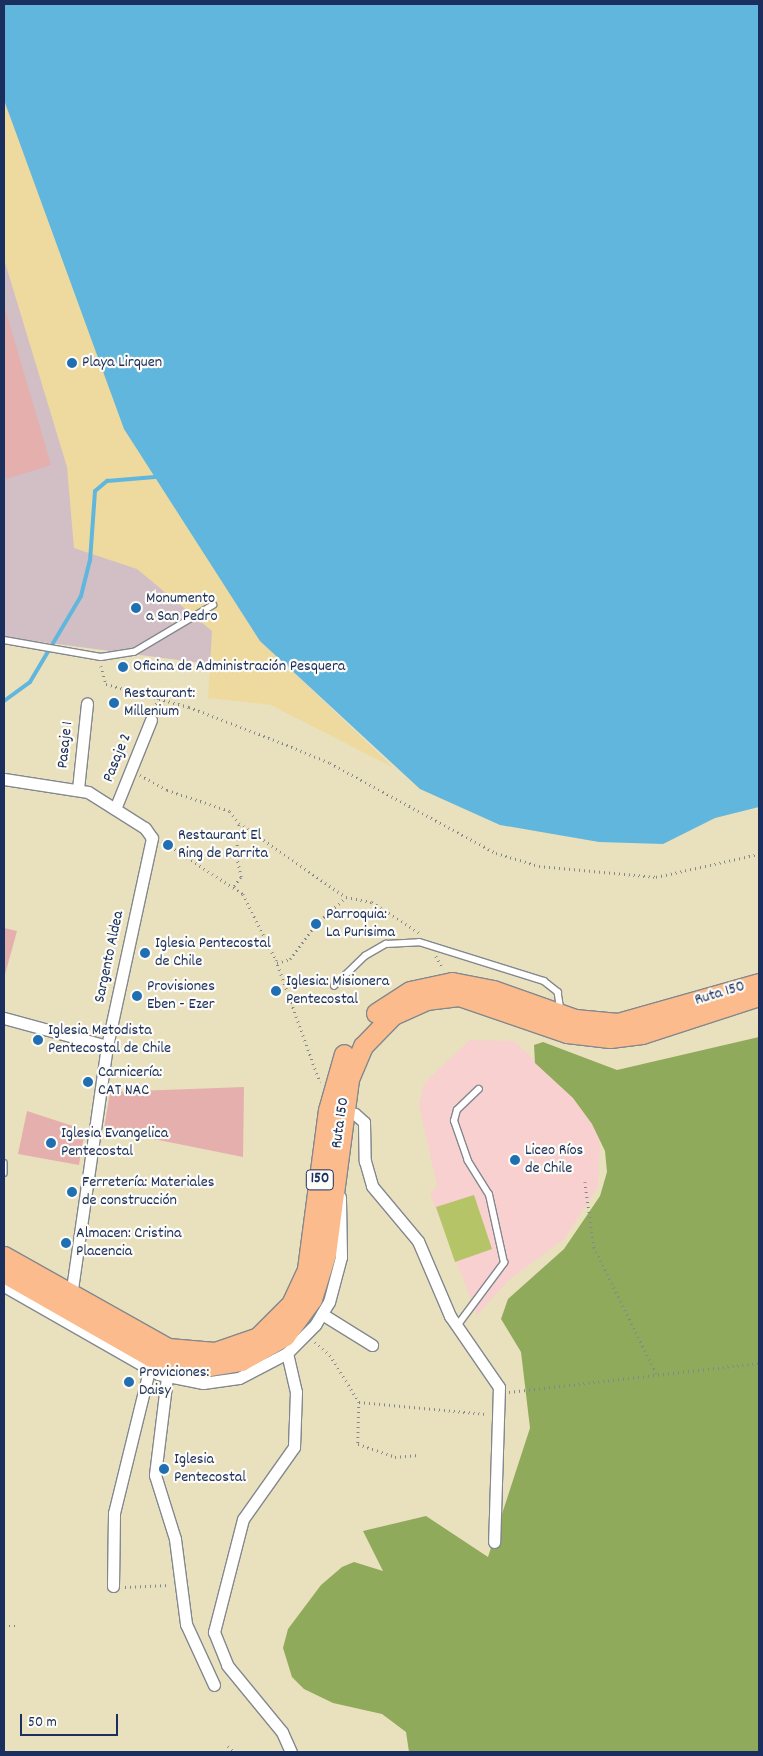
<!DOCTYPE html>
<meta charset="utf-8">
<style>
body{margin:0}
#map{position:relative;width:763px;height:1756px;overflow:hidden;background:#e9e0bd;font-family:Dekko,sans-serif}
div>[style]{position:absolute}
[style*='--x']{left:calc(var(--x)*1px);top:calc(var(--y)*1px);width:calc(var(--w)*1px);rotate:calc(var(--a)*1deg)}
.built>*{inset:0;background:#f7d0cf}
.industrial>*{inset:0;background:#d2bec5}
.green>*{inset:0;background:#b5c466}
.forest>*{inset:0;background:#90aa5b}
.sand>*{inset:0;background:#eeda9e}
.water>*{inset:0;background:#61b6dd}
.stream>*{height:4px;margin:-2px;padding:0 2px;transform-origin:2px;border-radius:2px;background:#61b6dd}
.building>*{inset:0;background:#e4afad}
.path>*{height:2.5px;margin-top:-1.25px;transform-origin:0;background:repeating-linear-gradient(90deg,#82888e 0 1px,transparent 0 5px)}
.roads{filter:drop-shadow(1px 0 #82888e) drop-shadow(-1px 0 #82888e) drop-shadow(0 1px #82888e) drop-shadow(0 -1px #82888e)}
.service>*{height:5.5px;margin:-2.75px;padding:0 2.75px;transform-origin:2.75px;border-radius:2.75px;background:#fff}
.minor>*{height:11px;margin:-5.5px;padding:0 5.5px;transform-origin:5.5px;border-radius:5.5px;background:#fff}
.primary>*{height:19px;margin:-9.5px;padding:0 9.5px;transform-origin:9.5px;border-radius:9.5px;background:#fbbb8c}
.dots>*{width:14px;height:14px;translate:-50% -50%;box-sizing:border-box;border:2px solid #fdfcf7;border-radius:50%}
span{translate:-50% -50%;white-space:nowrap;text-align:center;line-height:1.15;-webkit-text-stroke:4.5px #fdfcf7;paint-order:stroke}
.shield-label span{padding:1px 4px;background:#fdfcf7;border:1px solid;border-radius:4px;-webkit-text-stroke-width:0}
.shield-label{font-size:15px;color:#1b2f5e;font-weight:700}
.poi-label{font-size:16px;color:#1b2f5e}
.left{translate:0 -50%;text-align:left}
.street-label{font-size:16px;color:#1b2f5e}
.frame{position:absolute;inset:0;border:5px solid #1b2f5e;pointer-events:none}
.scale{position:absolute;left:20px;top:1714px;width:98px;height:22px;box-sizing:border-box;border:2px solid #1b2f5e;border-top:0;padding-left:6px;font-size:15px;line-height:18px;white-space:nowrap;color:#1b2f5e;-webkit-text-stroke:4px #fdfcf7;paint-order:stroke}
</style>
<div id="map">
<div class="built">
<div style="clip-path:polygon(470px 1040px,514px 1041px,568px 1091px,600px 1136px,598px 1187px,564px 1239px,510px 1279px,477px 1315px,430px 1194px,437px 1185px,419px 1105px,424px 1083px)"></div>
</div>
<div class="industrial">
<div style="clip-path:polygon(4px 100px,124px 429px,260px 641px,392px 767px,239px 668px,4px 637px)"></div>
</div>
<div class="green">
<div style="clip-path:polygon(474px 1195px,492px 1249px,455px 1262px,436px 1207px)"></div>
</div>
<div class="forest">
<div style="clip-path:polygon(759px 1037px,759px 1752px,409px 1752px,406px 1732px,382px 1714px,333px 1703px,304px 1689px,292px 1677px,283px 1648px,288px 1629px,321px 1585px,342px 1567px,354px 1562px,383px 1571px,363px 1531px,426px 1516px,488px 1557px,530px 1428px,521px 1352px,501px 1319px,508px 1299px,564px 1249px,600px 1196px,607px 1172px,605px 1151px,592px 1124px,573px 1098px,535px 1063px,534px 1045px,543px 1042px,617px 1070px)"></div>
</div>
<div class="sand">
<div style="clip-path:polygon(4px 102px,158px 481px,260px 641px,392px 767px,271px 705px,208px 698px,212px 631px,137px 569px,74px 548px,67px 467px,4px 259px)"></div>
</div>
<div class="water">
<div style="clip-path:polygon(4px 4px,759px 4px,759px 807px,715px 818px,663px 844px,599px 842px,500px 825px,420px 789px,260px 641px,124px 429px,4px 100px)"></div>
</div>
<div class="stream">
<div style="--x:4;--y:701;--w:32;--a:-36"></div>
<div style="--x:30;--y:682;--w:100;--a:-59.3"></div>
<div style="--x:81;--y:596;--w:36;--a:-76"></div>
<div style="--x:90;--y:561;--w:70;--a:-85.9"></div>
<div style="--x:95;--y:491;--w:16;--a:-40"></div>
<div style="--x:107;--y:481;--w:48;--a:-4.8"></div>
</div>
<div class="building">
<div style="clip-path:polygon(4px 305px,51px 465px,6px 479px,4px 471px)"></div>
<div style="clip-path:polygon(4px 928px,17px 931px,4px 978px)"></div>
<div style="clip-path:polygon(244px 1087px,243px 1157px,104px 1129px,110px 1092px)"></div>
<div style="clip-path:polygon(27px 1111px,85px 1130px,79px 1165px,18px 1154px)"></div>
</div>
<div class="path">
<div style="--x:101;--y:666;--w:19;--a:74"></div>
<div style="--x:106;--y:684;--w:86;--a:15.5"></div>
<div style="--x:189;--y:707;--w:100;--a:21.2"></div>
<div style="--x:282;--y:743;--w:52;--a:22.6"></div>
<div style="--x:330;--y:763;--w:189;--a:28.5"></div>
<div style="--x:496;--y:853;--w:45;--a:16.8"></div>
<div style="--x:539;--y:866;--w:118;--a:5.4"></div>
<div style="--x:656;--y:877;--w:106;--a:-12.6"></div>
<div style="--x:154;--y:709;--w:11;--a:-68"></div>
<div style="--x:140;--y:775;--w:31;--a:29"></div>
<div style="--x:167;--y:790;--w:66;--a:18.4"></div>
<div style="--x:230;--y:811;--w:15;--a:53"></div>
<div style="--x:239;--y:823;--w:130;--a:34.7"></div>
<div style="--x:162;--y:841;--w:97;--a:33.2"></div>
<div style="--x:243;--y:894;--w:74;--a:63.4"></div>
<div style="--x:276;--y:960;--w:130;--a:70.2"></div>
<div style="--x:234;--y:886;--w:11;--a:-52"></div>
<div style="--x:241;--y:877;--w:22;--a:-103"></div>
<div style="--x:236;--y:856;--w:33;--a:-85"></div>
<div style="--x:436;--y:956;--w:14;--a:60"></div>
<div style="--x:277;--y:963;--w:14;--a:-17"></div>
<div style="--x:290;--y:959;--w:44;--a:-53.4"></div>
<div style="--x:316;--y:924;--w:40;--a:-42"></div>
<div style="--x:346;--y:897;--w:26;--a:11"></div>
<div style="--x:372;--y:902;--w:57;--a:32.9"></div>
<div style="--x:585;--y:1182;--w:66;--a:82.1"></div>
<div style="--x:594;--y:1247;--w:143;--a:63.8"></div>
<div style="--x:315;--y:1342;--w:20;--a:41"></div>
<div style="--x:330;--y:1355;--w:55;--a:58.3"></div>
<div style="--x:359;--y:1402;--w:128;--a:5.4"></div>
<div style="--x:509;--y:1392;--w:252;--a:-6.6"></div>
<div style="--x:359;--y:1402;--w:42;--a:91.4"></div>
<div style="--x:358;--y:1444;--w:39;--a:19"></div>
<div style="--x:395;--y:1457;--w:23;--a:-5"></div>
<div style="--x:125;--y:1587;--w:44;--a:-2.6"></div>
<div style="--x:4;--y:1626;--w:15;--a:0"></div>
<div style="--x:228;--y:1746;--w:8;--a:45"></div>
</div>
<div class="roads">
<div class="service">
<div style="--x:4;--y:640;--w:98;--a:9.9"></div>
<div style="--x:101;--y:657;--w:33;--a:-9"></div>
<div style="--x:134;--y:652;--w:92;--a:-30.7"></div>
<div style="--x:334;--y:986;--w:43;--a:-44.1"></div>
<div style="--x:365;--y:956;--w:24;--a:-30"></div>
<div style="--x:386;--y:944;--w:33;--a:-3"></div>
<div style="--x:419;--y:942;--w:131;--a:17.3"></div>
<div style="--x:544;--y:981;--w:18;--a:38"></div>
<div style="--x:558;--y:992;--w:19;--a:81"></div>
<div style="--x:4;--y:1163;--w:10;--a:90"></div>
<div style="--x:457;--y:1326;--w:79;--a:-53.3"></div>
<div style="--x:504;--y:1263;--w:70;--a:-102.4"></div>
<div style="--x:489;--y:1195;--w:40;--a:-122"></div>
<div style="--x:468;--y:1161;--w:42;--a:-109.3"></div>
<div style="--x:454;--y:1121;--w:11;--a:-75"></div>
<div style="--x:457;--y:1110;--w:30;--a:-44"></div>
</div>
<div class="minor">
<div style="--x:4;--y:779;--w:85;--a:8.8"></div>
<div style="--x:88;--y:792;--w:67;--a:32.3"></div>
<div style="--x:145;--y:828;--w:12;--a:55"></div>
<div style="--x:152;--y:838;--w:213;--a:102.2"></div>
<div style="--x:107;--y:1046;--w:252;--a:98.2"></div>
<div style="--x:78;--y:789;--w:86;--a:-84"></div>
<div style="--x:115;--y:809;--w:96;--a:-68"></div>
<div style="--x:4;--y:1018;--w:107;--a:15.2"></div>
<div style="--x:338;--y:1111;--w:17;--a:10"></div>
<div style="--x:355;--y:1114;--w:12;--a:42"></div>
<div style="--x:364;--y:1122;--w:39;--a:89"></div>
<div style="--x:365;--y:1161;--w:26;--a:74"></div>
<div style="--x:372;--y:1186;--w:72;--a:50.1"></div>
<div style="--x:418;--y:1241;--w:82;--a:66.9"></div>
<div style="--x:450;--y:1316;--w:86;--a:55.4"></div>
<div style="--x:499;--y:1387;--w:155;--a:91.8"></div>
<div style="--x:4;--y:1286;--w:177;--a:29.7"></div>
<div style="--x:158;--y:1374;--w:46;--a:11.3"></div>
<div style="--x:203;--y:1383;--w:36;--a:-8"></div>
<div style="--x:239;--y:1378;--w:54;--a:-27.5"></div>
<div style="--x:287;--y:1353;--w:40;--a:-45"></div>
<div style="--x:315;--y:1325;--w:27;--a:-59"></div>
<div style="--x:329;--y:1302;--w:47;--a:-75.1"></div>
<div style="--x:341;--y:1257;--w:60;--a:-91"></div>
<div style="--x:322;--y:1314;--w:59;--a:31.8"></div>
<div style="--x:287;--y:1353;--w:40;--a:77"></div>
<div style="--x:296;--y:1392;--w:55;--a:92.1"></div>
<div style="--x:294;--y:1447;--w:88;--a:125.3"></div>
<div style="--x:243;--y:1519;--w:117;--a:104.4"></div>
<div style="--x:214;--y:1632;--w:35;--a:68"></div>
<div style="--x:227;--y:1665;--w:87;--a:50.6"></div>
<div style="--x:282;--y:1732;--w:22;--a:66"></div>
<div style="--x:167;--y:1377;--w:99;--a:97"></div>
<div style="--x:155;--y:1475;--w:67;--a:72.6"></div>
<div style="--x:175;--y:1539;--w:86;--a:82.6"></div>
<div style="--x:186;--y:1624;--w:67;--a:65.3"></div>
<div style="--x:113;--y:1586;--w:73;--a:-89.2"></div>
<div style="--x:114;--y:1513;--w:146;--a:-76.2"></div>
</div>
<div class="primary">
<div style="--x:376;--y:1013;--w:40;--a:-32.9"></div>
<div style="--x:410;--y:991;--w:43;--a:-12.1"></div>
<div style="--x:452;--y:982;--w:42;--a:11"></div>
<div style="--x:493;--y:990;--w:87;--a:19.5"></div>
<div style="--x:575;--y:1019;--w:43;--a:5.3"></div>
<div style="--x:618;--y:1023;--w:147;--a:-15.8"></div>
<div style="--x:4;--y:1256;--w:188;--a:29.3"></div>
<div style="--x:168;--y:1348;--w:47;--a:4.9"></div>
<div style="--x:215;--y:1352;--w:46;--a:-19.2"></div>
<div style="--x:258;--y:1337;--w:47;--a:-45"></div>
<div style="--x:291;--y:1304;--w:38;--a:-65"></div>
<div style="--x:307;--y:1269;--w:160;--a:-82.5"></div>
<div style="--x:328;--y:1110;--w:58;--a:-74.1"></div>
<div style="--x:4;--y:1273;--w:169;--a:29.7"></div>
<div style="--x:151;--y:1357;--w:47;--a:13.4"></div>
<div style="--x:197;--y:1368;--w:45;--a:-9"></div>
<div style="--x:241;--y:1361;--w:51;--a:-29.6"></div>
<div style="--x:285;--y:1336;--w:46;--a:-53.9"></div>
<div style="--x:312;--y:1299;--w:47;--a:-72.7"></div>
<div style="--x:326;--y:1254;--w:177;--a:-82.5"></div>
<div style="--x:349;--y:1079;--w:36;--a:-67"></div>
<div style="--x:363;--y:1046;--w:43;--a:-45.9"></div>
<div style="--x:393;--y:1015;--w:36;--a:-24"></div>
<div style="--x:426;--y:1000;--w:33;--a:-7"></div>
<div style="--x:459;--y:996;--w:114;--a:18.9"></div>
<div style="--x:567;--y:1033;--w:43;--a:6.6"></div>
<div style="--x:610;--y:1038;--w:32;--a:-7"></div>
<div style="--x:642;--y:1034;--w:123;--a:-18"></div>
</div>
</div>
<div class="dots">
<div style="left:72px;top:363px;background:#1f6fb2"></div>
<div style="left:136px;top:608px;background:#1f6fb2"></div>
<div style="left:123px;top:667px;background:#1f6fb2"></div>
<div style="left:114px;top:703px;background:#1f6fb2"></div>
<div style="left:168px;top:845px;background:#1f6fb2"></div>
<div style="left:316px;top:924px;background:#1f6fb2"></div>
<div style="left:145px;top:953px;background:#1f6fb2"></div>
<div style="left:276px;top:991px;background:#1f6fb2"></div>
<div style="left:137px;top:996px;background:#1f6fb2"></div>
<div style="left:38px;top:1040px;background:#1f6fb2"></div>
<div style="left:88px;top:1082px;background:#1f6fb2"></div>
<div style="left:51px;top:1143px;background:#1f6fb2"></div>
<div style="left:515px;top:1160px;background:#1f6fb2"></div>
<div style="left:72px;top:1192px;background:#1f6fb2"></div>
<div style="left:66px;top:1243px;background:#1f6fb2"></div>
<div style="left:129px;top:1382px;background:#1f6fb2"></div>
<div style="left:164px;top:1469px;background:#1f6fb2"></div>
</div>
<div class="shield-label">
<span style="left:320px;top:1180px">150</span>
</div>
<div class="poi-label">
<span class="left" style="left:82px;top:363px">Playa Lirquen</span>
<span class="left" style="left:146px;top:608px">Monumento<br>a San Pedro</span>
<span class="left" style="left:133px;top:667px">Oficina de Administración Pesquera</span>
<span class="left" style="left:124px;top:703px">Restaurant:<br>Millenium</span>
<span class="left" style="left:178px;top:845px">Restaurant El<br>Ring de Parrita</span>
<span class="left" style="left:326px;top:924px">Parroquia:<br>La Purisima</span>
<span class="left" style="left:155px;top:953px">Iglesia Pentecostal<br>de Chile</span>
<span class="left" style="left:286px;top:991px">Iglesia: Misionera<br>Pentecostal</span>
<span class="left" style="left:147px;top:996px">Provisiones<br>Eben - Ezer</span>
<span class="left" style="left:48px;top:1040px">Iglesia Metodista<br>Pentecostal de Chile</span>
<span class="left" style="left:98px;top:1082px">Carnicería:<br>CAT NAC</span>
<span class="left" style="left:61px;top:1143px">Iglesia Evangelica<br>Pentecostal</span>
<span class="left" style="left:525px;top:1160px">Liceo Ríos<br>de Chile</span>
<span class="left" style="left:82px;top:1192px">Ferretería: Materiales<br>de construcción</span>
<span class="left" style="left:76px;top:1243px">Almacen: Cristina<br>Placencia</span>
<span class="left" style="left:139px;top:1382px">Proviciones:<br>Daisy</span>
<span class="left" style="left:174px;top:1469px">Iglesia<br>Pentecostal</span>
</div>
<div class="street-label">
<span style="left:66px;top:745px;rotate:-84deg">Pasaje 1</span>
<span style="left:118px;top:758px;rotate:-68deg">Pasaje 2</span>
<span style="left:110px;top:957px;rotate:-78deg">Sargento Aldea</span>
<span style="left:720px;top:994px;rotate:-17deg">Ruta 150</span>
<span style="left:341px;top:1123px;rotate:-82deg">Ruta 150</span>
</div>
<div class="frame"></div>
<div class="scale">50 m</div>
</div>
